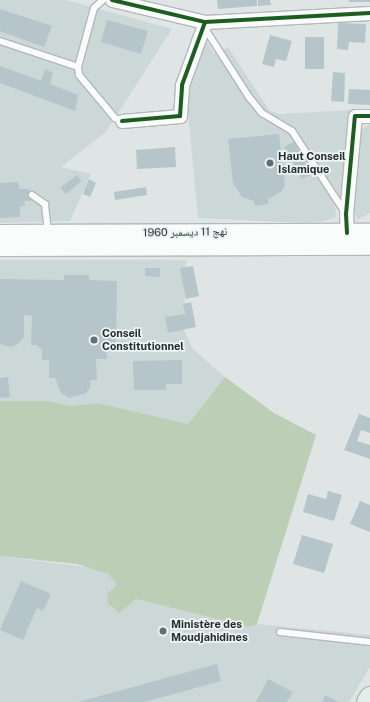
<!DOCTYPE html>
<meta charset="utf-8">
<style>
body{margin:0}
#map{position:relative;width:370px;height:702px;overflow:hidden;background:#dfe5e5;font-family:"Public Sans","Noto Naskh Arabic",sans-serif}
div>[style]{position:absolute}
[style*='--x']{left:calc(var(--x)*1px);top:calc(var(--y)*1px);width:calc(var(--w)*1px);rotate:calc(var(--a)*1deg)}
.built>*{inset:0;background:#ccd8d8}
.green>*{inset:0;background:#bdceb7}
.building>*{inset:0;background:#b5c5ca}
.roads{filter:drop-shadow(1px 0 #b4b9b8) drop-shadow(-1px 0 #b4b9b8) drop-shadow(0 1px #b4b9b8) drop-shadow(0 -1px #b4b9b8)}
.lane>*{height:6px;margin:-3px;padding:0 3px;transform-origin:3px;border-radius:3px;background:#fafbfb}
.street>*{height:13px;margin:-6.5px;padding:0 6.5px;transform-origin:6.5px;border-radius:6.5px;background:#fafbfb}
.secondary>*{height:18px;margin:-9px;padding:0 9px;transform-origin:9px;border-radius:9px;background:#fafbfb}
.primary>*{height:20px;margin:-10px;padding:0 10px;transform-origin:10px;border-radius:10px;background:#e0ede8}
.cycleway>*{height:4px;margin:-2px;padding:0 2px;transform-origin:2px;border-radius:2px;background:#1b5e20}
.dots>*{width:11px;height:11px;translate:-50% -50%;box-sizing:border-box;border:2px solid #eaf5f4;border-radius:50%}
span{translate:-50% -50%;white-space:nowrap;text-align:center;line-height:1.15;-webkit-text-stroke:3.5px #eaf5f4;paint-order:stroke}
.poi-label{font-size:11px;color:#282c2c;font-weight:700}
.left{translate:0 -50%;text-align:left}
.street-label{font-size:11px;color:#282c2c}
</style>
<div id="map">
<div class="built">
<div style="clip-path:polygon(0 0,66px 0,172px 29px,106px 132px,61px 167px,91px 174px,70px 221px,0 223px)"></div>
<div style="clip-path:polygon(206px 40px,214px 54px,228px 47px,269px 110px,279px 114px,352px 110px,344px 201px,335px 206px,336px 217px,321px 222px,303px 223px,198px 218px,187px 102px,188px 79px)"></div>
<div style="clip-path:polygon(370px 124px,370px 213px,357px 220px,351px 205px,356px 132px)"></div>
<div style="clip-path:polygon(0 260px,186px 260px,184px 330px,193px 349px,225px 377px,188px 424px,98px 403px,70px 406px,48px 401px,0 401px)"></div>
<div style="clip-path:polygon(0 556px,94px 568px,108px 574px,117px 585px,136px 599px,249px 627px,257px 624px,370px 635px,370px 667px,349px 702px,0 702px)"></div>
</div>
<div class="green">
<div style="clip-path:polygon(225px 377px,274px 413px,316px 435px,257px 624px,249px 627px,136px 599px,119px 613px,108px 604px,107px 594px,117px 585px,108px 574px,77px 564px,0 556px,0 401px,48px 401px,70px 406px,98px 403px,188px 424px)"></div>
</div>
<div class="building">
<div style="clip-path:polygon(217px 0,257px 0,257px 6px,218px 9px)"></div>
<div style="clip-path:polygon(258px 0,270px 0,271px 5px,258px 6px)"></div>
<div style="clip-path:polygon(349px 0,370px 0,370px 2px,349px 2px)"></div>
<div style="clip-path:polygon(0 9px,52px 26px,44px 47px,0 31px)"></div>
<div style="clip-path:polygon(107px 20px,148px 31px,141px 54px,101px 42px)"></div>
<div style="clip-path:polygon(338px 23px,366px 24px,365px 43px,349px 42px,348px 50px,337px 49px)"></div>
<div style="clip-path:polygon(270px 35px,292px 41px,286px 61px,276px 59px,274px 67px,262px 64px)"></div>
<div style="clip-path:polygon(305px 37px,324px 37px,324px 69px,305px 69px)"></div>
<div style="clip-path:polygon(0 66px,41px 81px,45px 69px,53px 73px,50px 84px,78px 95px,75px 111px,0 83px)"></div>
<div style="clip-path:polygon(333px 72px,345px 73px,344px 102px,331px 101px)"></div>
<div style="clip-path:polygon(349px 89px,370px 90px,370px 105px,348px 104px)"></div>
<div style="clip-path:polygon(279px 134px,285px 186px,281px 192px,268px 199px,268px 204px,255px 206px,254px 201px,242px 197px,233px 183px,228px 139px)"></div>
<div style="clip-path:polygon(294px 142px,312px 174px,302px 179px,284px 147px)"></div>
<div style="clip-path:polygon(175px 147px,176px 167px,137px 169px,136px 150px)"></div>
<div style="clip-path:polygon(77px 175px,82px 181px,66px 194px,60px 188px)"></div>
<div style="clip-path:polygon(89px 179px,96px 183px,90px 197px,83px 194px)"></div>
<div style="clip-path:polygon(18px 182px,20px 189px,29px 189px,31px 201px,24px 201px,25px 206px,20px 206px,20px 217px,0 218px,0 183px)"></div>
<div style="clip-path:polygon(146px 187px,147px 195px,115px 200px,114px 192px)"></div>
<div style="clip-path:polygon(193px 266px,199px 296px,186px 299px,180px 268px)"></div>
<div style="clip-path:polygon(145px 268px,160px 268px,160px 277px,145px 276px)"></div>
<div style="clip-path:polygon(64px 275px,89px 275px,89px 280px,117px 281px,116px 346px,106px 349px,107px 359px,96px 359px,97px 380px,90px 380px,90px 388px,86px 393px,69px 398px,61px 393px,55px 378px,49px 378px,49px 360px,42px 360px,42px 349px,39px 348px,38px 345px,31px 345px,32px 316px,24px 315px,24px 337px,18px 344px,11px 347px,0 344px,0 279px,64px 280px)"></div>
<div style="clip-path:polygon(191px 302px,196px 327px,168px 333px,165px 317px,185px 314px,183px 304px)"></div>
<div style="clip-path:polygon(182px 360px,182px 384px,166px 384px,166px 390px,134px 390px,133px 361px)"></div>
<div style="clip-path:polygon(8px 377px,10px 397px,0 398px,0 378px)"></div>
<div style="clip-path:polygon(359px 414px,370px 418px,370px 433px,361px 430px,357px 441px,370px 445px,370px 459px,344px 450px)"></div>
<div style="clip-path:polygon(328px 491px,342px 495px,334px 521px,303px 512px,308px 494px,326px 499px)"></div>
<div style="clip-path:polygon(360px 501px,370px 505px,370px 532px,350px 524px)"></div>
<div style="clip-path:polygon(302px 535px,333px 544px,324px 573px,293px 564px)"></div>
<div style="clip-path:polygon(21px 581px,51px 594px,43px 611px,37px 608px,23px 640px,0 630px)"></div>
<div style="clip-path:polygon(217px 664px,221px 681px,145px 702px,78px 702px)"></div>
<div style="clip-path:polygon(268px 679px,293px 692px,287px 702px,256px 702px)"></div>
<div style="clip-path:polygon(325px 695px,339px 702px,322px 702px)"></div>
</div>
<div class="roads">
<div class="lane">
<div style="--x:103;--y:0;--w:12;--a:138"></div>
<div style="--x:94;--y:8;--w:61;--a:105.2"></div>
<div style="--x:78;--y:67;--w:8;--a:83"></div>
<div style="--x:79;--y:75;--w:56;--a:50.1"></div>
<div style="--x:115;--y:118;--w:8;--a:23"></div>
<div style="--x:204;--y:27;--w:83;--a:57.3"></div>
<div style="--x:249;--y:97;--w:21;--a:51"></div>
<div style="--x:262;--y:113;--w:35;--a:31"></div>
<div style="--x:292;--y:131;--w:95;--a:57"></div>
<div style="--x:0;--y:41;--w:82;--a:18.4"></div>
<div style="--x:32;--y:195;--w:16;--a:35"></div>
<div style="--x:45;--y:204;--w:27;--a:84"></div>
<div style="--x:280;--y:632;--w:91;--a:6.3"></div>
</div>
<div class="street">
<div style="--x:112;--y:0;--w:96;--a:13.3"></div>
<div style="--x:205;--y:22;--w:165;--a:-3.1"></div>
<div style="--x:122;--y:121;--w:58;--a:-4.9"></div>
<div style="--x:180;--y:116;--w:31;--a:-86"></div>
<div style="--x:182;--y:85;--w:67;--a:-69.9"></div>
<div style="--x:347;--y:233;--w:19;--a:-93"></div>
<div style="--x:346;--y:214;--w:98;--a:-84.8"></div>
<div style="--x:355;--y:116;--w:15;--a:0"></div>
</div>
<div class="secondary">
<div style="--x:0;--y:234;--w:370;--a:-0.2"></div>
<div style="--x:0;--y:247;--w:370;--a:-0.2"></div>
</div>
<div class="primary">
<div style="--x:367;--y:702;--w:6;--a:-59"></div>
</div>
</div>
<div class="cycleway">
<div style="--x:112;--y:0;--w:96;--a:13.3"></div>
<div style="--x:205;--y:22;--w:165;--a:-3.1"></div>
<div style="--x:122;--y:121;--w:58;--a:-4.9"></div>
<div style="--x:180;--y:116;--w:31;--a:-86"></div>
<div style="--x:182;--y:85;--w:67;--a:-69.9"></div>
<div style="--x:347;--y:233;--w:19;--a:-93"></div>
<div style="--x:346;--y:214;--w:98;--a:-84.8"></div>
<div style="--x:355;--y:116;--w:15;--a:0"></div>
</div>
<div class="dots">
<div style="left:270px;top:163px;background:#686d6d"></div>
<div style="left:94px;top:340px;background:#686d6d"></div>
<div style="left:163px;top:631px;background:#686d6d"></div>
</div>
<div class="poi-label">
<span class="left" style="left:278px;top:163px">Haut Conseil<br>Islamique</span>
<span class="left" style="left:102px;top:340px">Conseil<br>Constitutionnel</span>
<span class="left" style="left:171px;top:631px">Ministère des<br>Moudjahidines</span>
</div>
<div class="street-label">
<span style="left:185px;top:232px;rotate:-1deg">نهج 11 ديسمبر 1960</span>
</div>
</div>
